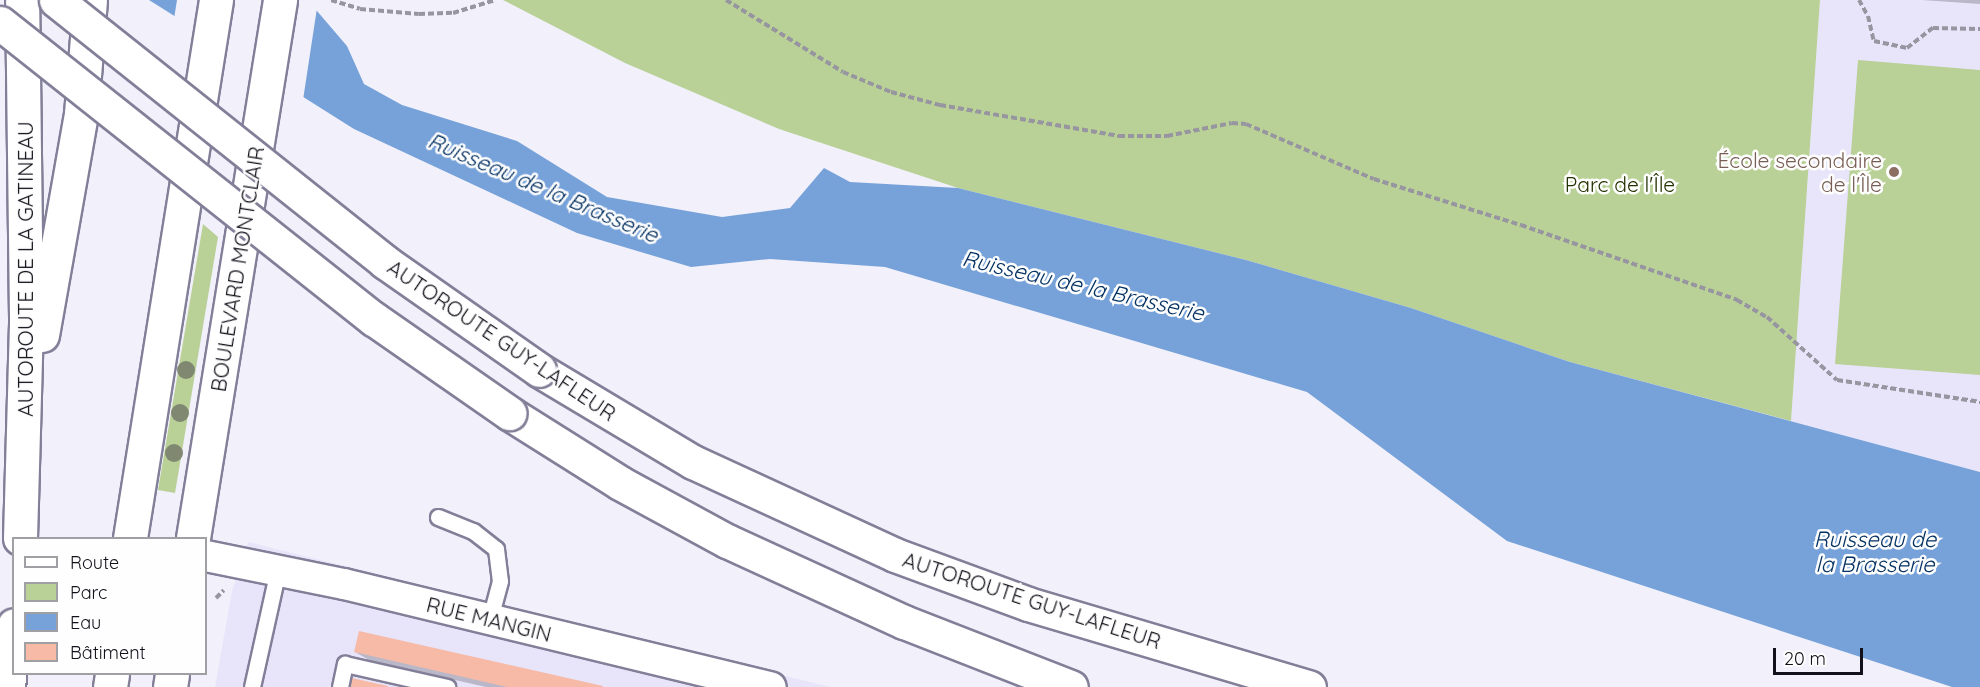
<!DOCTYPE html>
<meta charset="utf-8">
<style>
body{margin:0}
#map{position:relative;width:1980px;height:687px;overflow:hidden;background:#f1f0fb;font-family:Quicksand,sans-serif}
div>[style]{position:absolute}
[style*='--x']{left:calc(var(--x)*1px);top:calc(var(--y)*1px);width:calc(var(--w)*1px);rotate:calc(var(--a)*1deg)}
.built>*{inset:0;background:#e8e5fb}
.green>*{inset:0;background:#b9d196}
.water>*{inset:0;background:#77a2d9}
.pier>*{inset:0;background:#f1f0fb}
.shadow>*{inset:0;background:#0003}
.building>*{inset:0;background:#f6baa7}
.path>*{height:4px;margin-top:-2px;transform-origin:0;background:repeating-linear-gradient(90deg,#9796a0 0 6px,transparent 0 9px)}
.roads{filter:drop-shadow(2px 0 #827f98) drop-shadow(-2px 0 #827f98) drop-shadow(0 2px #827f98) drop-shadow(0 -2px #827f98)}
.lane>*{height:15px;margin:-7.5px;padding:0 7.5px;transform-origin:7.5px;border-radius:7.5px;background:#fff}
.street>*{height:30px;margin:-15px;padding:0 15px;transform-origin:15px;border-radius:15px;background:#fff}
.secondary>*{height:33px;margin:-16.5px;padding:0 16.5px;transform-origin:16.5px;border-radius:16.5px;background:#fff}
.highway>*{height:33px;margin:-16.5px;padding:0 16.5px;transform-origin:16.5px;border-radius:16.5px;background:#fff}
.bridges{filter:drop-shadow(2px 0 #827f98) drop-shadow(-2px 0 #827f98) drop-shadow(0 2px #827f98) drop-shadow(0 -2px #827f98)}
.highway-bridge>*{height:33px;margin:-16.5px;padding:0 16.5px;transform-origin:16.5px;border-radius:16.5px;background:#fff}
.trees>*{width:18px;height:18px;margin:-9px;border-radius:50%;background:#808872}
.dots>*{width:16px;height:16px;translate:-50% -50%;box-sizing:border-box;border:3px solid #fefefe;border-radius:50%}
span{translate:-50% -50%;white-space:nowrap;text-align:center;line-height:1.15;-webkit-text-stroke:5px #fefefe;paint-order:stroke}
.education-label{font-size:21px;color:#785e54}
.right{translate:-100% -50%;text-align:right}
.park-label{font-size:21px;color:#233201}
.street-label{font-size:21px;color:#12111a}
.water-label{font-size:22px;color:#053263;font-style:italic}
.legend{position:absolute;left:12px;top:537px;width:195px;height:138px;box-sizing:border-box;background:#fefefe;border:2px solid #a09fa3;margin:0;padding:8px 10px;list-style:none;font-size:18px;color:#12111a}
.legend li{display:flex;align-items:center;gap:12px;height:30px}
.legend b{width:30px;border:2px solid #a09fa3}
.scale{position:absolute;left:1773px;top:648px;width:90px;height:27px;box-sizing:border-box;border:3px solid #12111a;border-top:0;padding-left:8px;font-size:18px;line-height:21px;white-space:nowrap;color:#12111a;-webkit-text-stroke:4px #fefefe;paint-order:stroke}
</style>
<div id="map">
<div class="built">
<div style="clip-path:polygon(1820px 0,1980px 0,1980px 472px,1791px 421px)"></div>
<div style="clip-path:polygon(248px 542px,830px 687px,215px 687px,232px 591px)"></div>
</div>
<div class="green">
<div style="clip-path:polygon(503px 0,1820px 0,1791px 421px,1570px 362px,1411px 308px,1246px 260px,958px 188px,779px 129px,625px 63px)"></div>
<div style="clip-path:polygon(1858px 60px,1980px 70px,1980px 375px,1835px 364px)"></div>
<div style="clip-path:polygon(203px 224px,218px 237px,175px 493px,158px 490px)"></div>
</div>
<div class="water">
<div style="clip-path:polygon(149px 0,289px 0,317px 11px,347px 46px,364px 84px,402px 105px,517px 141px,607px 197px,722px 217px,790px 208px,824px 168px,850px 182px,958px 188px,1246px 260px,1411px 308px,1570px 362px,1980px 472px,1980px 687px,1952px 687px,1507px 541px,1307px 392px,885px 267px,770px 259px,691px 267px,577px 233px,354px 129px)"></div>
</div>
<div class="pier">
<div style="clip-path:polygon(177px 0,297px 0,317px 8px,303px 100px,174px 19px)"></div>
</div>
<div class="shadow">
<div style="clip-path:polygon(1980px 0,1980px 4px,1922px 0)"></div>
<div style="clip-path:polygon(355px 652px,600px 687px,486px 687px,371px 661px)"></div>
</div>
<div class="building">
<div style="clip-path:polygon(359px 631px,603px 686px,603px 687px,507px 687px,354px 652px)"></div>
<div style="clip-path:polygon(352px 678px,388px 686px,388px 687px,350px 687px)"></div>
</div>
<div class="path">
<div style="--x:331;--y:0;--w:30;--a:17"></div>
<div style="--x:360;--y:9;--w:59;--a:4.8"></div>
<div style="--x:419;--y:14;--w:34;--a:-2"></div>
<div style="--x:453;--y:13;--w:44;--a:-17.2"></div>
<div style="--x:726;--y:0;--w:137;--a:31.6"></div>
<div style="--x:843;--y:72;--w:52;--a:22.6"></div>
<div style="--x:891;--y:92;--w:51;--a:14.9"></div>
<div style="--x:940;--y:105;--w:182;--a:9.8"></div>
<div style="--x:1119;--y:136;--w:48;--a:0"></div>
<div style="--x:1167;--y:136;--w:66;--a:-11.3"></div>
<div style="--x:1232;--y:123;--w:14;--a:4"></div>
<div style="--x:1246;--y:124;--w:139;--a:23.3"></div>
<div style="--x:1374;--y:179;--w:154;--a:17.4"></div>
<div style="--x:1521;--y:225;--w:229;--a:19.1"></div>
<div style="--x:1737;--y:300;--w:34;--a:30"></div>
<div style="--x:1767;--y:317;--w:94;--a:42"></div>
<div style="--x:1837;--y:380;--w:145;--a:8.7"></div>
<div style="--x:1859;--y:0;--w:18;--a:61"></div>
<div style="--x:1868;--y:16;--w:26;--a:77"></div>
<div style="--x:1874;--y:41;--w:34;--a:12"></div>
<div style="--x:1907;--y:48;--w:33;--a:-38"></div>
<div style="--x:1933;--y:28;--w:47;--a:1.2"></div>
<div style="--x:216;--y:598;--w:11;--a:-45"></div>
</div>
<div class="roads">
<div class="lane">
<div style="--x:438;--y:517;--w:38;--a:22"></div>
<div style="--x:473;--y:531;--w:29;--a:38"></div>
<div style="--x:496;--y:549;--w:32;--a:83"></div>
<div style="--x:500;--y:581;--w:39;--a:105"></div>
<div style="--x:252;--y:687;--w:120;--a:-77.5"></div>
<div style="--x:340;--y:687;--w:24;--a:-78"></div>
<div style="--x:345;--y:664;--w:105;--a:12.7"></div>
</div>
<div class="street">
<div style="--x:206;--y:556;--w:141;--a:11.5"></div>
<div style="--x:344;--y:584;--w:439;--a:13.6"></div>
</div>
<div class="secondary">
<div style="--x:130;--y:538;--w:545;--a:-80.92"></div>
<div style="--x:193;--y:538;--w:545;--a:-80.81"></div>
<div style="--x:110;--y:687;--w:13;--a:-81"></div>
<div style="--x:170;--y:687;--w:13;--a:-81"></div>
</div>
<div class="highway">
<div style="--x:42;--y:335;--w:224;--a:-80"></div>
<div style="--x:81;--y:114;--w:114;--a:-85.5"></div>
<div style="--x:539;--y:370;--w:179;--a:30.9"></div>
<div style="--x:693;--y:462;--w:222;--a:24.7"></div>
<div style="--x:895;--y:555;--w:142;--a:20.2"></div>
<div style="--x:1028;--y:604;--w:293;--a:16.5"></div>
<div style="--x:509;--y:413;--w:131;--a:32.2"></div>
<div style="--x:620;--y:483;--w:122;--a:28.5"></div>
<div style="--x:727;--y:541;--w:195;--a:24.6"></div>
<div style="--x:904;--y:622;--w:179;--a:21.3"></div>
<div style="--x:20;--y:538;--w:221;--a:-88.4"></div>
<div style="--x:26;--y:317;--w:317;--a:-90.7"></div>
<div style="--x:8;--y:687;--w:62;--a:-84.5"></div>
</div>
</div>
<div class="bridges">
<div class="highway-bridge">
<div style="--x:56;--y:0;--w:421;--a:38.5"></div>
<div style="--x:385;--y:262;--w:188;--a:35"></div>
<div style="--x:0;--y:23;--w:477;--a:38.4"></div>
<div style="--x:374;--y:319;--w:165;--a:34.8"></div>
</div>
</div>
<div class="trees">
<div style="left:186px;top:370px"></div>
<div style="left:180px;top:413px"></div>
<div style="left:174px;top:453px"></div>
</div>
<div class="dots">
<div style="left:1894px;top:172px;background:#8d6e63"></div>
</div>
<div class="education-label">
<span class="right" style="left:1882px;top:172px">École secondaire<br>de l'Île</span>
</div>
<div class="park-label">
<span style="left:1620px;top:184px">Parc de l'Île</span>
</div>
<div class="street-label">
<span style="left:25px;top:269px;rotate:-90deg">AUTOROUTE DE LA GATINEAU</span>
<span style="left:237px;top:269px;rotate:-81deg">BOULEVARD MONTCLAIR</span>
<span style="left:502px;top:340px;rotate:34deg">AUTOROUTE GUY-LAFLEUR</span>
<span style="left:1032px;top:600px;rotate:18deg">AUTOROUTE GUY-LAFLEUR</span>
<span style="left:489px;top:619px;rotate:14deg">RUE MANGIN</span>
</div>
<div class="water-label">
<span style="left:543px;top:188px;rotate:23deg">Ruisseau de la Brasserie</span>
<span style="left:1083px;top:286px;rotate:13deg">Ruisseau de la Brasserie</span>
<span style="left:1875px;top:552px">Ruisseau de<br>la Brasserie</span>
</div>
<ul class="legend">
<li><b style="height:8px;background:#fff"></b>Route</li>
<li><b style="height:16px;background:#b9d196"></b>Parc</li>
<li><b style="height:16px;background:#77a2d9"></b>Eau</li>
<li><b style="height:16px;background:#f6baa7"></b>Bâtiment</li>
</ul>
<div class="scale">20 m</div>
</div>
